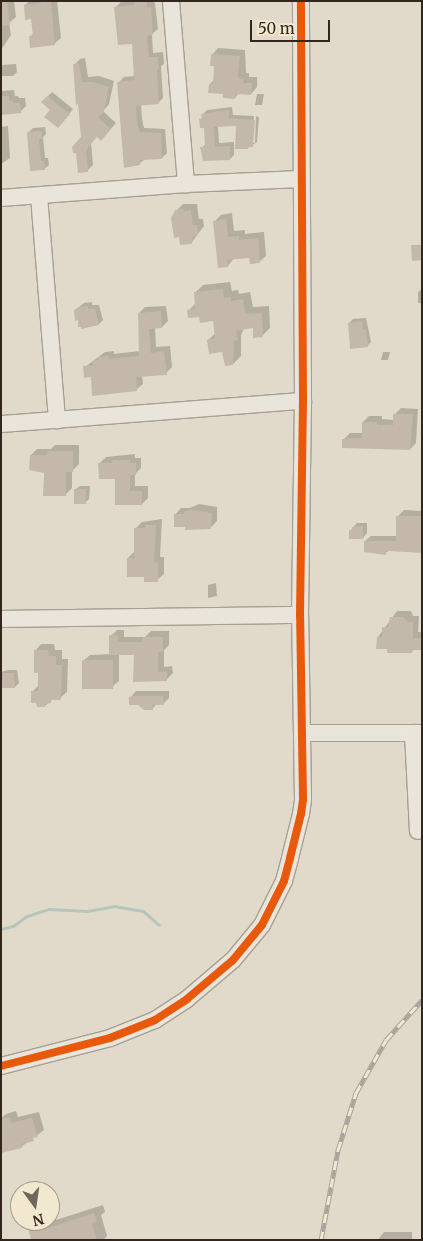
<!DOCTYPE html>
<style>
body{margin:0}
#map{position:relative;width:423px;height:1241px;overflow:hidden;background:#e1daca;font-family:Merriweather,serif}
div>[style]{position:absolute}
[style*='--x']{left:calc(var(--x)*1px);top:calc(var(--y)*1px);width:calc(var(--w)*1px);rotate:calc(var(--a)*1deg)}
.shadow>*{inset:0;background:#0003}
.stream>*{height:3px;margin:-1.5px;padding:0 1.5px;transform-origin:1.5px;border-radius:1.5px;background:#b6c6bb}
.building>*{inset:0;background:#c4b8ab}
.roads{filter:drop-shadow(1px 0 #a69f94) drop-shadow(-1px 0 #a69f94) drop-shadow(0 1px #a69f94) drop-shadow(0 -1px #a69f94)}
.minor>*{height:16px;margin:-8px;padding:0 8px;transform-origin:8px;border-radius:8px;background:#eae5db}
.rail>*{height:5px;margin-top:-2.5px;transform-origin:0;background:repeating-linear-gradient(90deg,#f2e8d0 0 9px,#a8a49c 0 18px);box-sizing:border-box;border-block:1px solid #a8a49c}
.cycleway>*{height:8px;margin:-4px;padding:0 4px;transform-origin:4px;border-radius:4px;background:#e8590c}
span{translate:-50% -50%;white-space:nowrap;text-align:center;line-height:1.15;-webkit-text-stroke:5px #f2e8d0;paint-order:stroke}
.frame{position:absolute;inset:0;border:2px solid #33271d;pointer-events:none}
.north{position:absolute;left:10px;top:1181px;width:50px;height:50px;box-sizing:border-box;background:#f2e8d0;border:1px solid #a69b88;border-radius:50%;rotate:166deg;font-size:14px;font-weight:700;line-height:20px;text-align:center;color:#33271d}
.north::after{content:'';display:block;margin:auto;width:18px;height:22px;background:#70665a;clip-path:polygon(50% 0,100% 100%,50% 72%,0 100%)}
.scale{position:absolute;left:250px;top:20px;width:80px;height:22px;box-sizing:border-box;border:2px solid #33271d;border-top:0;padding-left:6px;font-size:15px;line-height:18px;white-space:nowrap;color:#33271d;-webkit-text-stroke:4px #f2e8d0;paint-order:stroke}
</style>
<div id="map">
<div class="shadow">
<div style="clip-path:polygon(1px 1px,14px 1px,16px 17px,9px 23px,11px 35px,1px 50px)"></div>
<div style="clip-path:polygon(29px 1px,57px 1px,61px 38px,54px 44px,30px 37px,34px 33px,32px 18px,25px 5px)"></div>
<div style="clip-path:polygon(152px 1px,155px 3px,158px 29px,152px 34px,153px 53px,163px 52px,164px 64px,161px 66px,163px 98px,158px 103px,141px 104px,142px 119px,144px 128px,165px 129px,167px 153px,162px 158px,145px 159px,139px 164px,119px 82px,124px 77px,135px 76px,133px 43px,116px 7px,121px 2px)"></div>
<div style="clip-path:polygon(218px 48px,245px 50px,246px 73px,249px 73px,249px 77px,257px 77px,257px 87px,251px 94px,239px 93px,235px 98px,210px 84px,214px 80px,215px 64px,212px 55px)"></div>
<div style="clip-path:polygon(85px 58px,88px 77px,99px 76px,114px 81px,109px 104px,103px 111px,116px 123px,107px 133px,97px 136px,91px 143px,93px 165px,87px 171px,74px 65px,80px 59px)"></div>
<div style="clip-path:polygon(16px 64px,17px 72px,13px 76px,1px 76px,1px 65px)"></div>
<div style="clip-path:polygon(14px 90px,15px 96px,18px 96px,19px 98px,25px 98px,26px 106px,20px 112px,1px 113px,1px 91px)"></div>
<div style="clip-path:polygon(52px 92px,73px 109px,62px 123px,52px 110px,48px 96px)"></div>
<div style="clip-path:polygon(257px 94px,264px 94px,262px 105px,255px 105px)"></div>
<div style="clip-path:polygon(232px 107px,233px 115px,254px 116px,252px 143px,255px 143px,256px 116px,259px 117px,257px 142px,248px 148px,238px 125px,218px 126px,219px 143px,234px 142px,234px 155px,230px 159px,204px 160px,202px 148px,206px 143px,203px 114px,207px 110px)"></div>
<div style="clip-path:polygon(8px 126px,10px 158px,1px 164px,1px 127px)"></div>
<div style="clip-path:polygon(45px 127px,46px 134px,43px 137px,45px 158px,48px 158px,49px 165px,44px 169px,31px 170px,29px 132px,33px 128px)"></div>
<div style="clip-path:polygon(183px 204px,197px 204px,199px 219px,203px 219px,204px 226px,192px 242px,176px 211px)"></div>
<div style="clip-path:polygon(232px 213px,234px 231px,245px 230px,245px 234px,264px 232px,266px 256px,259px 262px,250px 256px,234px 258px,228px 266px,215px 221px,221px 215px)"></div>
<div style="clip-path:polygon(230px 282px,232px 291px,238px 290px,239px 294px,250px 292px,253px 307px,269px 306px,270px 328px,262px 336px,254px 327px,244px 328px,241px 335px,241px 356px,233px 364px,223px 351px,208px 340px,216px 333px,214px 320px,188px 311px,196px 303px,195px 293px,203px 285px)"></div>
<div style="clip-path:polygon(422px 289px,422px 303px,418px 303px,418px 292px)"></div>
<div style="clip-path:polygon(92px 302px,92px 305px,99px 305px,103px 320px,99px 324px,82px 328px,75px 310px,84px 303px)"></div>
<div style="clip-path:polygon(166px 306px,168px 321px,162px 327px,155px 327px,156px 347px,170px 346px,172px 367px,166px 373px,142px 375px,143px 384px,137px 389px,92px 376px,85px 367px,105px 352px,114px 351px,114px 354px,140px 351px,139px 313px,145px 307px)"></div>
<div style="clip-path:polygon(366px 318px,371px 342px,367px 346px,349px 323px,353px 319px)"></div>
<div style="clip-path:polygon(383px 352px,390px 352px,388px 360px,381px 360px)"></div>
<div style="clip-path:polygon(401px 408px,418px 409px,416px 443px,410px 449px,343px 440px,350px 433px,363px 433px,363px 422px,369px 416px,382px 416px,382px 419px,394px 420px,394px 415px)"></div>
<div style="clip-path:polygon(55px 445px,79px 445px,79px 464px,72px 471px,72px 488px,66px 494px,31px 455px,37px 449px,51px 449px)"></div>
<div style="clip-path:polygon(135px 454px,135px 458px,141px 458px,141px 468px,135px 474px,135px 486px,148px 486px,148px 498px,142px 504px,100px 463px,106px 457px)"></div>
<div style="clip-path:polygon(80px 486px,90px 486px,89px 499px,85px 503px,75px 490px)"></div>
<div style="clip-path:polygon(199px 504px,217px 507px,217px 521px,211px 527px,175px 515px,181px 508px,190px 508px)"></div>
<div style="clip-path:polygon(404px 510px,422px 511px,422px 552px,389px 550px,385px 554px,365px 541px,371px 536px,398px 536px,398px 516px)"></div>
<div style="clip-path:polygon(162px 519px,160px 557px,164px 557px,164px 574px,157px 580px,145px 576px,128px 558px,135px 551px,135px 529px,142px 522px)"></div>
<div style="clip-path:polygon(357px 523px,367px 523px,367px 533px,363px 538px,350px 531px)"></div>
<div style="clip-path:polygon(216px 583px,217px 596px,208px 598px,208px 585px)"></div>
<div style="clip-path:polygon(397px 611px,411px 611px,413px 616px,419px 616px,418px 632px,422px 632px,422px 649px,415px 649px,411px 652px,388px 648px,378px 637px)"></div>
<div style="clip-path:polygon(117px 630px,124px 630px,124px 637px,145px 637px,151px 631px,169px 631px,169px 645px,164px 650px,164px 667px,172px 666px,173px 673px,167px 679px,135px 654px,119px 654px,119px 681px,112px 687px,83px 661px,90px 655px,111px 654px,111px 636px)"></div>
<div style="clip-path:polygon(41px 644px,54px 644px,55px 650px,62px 650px,62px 659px,68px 659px,67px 692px,60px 698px,54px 698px,45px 706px,32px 692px,39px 685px,40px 672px,35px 651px)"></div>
<div style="clip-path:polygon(8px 670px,17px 670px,19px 683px,15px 687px,1px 688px,1px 672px)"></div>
<div style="clip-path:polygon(136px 691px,169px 691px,169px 698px,163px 704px,157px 704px,152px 709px,141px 707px,130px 698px)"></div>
<div style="clip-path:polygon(16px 1111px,18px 1117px,39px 1112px,44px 1130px,21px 1147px,1px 1152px,1px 1118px,6px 1114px)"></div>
<div style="clip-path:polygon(103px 1205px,105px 1212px,101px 1215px,107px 1236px,103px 1240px,33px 1240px,30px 1231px,39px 1223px,56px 1218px,56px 1220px)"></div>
<div style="clip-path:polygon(384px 1232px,412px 1232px,412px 1240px,378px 1240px)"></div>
</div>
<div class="stream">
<div style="--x:1;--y:929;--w:12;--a:-14"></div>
<div style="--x:13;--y:926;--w:17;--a:-36"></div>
<div style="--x:27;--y:916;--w:23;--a:-18"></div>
<div style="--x:49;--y:909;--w:38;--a:3"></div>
<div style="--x:87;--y:911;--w:27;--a:-10"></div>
<div style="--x:114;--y:906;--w:29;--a:10"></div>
<div style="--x:143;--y:911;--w:21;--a:41"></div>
</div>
<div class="building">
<div style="clip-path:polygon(1px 1px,7px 1px,10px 25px,1px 26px)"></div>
<div style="clip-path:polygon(41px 1px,51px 1px,55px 45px,30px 48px,29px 36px,33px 36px,31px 19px,25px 20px,24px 5px,41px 3px)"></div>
<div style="clip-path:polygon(134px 1px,147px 1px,147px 7px,151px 7px,153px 35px,147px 36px,149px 57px,158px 57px,159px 70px,157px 70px,159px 104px,136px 106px,137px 124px,140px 132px,161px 133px,162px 159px,140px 160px,140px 165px,124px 168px,117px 82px,134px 80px,132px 44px,118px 45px,114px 7px,134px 5px)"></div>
<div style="clip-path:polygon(211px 54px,240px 56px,238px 75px,240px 79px,244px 79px,243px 83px,252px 83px,251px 95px,236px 94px,235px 99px,223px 98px,223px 94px,208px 93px,209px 84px,213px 84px,214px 66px,210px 66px)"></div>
<div style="clip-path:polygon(79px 63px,82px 82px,93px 82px,109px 87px,104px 111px,98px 118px,111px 129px,101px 141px,97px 137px,86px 150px,88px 172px,78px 173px,76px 153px,73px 153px,72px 147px,81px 137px,78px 103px,76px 106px,73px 64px)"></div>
<div style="clip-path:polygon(1px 96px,9px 96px,9px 101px,13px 101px,13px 103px,20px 103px,21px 113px,1px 115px)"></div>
<div style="clip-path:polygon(47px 96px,70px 114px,58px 128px,44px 117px,50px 110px,41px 102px)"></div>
<div style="clip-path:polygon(229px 110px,229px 118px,255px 120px,253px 147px,248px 147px,248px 149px,235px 149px,236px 126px,214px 127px,215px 147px,230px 146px,230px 160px,203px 161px,200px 147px,205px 147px,204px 128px,200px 128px,199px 119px,202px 118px,201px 114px)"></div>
<div style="clip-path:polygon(42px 131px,42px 139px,39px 139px,41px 161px,44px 161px,45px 170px,30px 171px,27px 132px)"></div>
<div style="clip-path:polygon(184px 209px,184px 211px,191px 210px,193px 225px,197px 225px,198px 234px,193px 237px,192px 244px,180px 245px,179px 237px,174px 238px,171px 218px,175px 210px)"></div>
<div style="clip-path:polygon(226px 219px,228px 237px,239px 236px,239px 240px,258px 238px,260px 263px,250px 264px,249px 258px,227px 260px,228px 267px,218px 268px,213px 221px)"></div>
<div style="clip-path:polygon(411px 245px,422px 245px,422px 260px,412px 261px)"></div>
<div style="clip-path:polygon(223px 289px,224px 298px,231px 297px,231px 301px,243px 299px,245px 314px,262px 313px,263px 337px,253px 338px,253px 328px,236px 331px,238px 340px,234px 341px,233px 365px,225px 366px,222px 352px,209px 354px,207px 340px,215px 338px,213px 321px,200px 323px,199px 317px,188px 318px,187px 310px,195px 309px,194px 292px)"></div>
<div style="clip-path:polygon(88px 306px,88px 309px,95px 308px,99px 325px,81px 329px,81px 327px,78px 327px,78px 320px,75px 321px,74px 310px,78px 309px,78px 307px)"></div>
<div style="clip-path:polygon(161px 311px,162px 328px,149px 329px,151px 353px,164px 351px,167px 375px,136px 377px,137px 391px,92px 396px,91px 377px,84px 378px,83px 366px,93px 365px,92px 361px,98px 360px,98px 357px,108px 356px,109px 359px,139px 356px,138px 313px)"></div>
<div style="clip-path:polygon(362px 321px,363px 330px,366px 329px,368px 347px,350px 349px,348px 323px)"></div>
<div style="clip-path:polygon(393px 414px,413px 414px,410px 450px,342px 448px,342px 439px,362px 438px,362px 422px,377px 422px,377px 425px,393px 425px)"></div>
<div style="clip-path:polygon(48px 451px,73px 451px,73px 472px,66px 472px,66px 496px,43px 496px,44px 473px,29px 470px,30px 455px,47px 455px)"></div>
<div style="clip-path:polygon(112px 460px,130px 460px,130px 463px,136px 463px,136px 475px,130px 475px,130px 491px,142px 491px,142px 505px,115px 505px,115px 479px,99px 479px,98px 463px,112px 463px)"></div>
<div style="clip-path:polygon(74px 489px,86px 489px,86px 504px,74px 504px)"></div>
<div style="clip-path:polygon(192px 510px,212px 513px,211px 529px,185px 530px,185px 527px,174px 527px,174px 514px,184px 514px,185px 511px)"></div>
<div style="clip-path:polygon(396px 516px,422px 516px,422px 553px,389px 551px,386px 551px,386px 555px,364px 552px,364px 541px,396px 541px)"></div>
<div style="clip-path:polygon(145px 525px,156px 525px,154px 563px,158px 562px,158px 582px,144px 582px,144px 577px,127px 577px,127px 558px,134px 558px,134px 528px,145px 528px)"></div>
<div style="clip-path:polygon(363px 526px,363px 539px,349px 539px,349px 530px,352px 530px,352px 527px)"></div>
<div style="clip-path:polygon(390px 617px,404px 617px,407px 622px,413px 622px,413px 638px,422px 638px,422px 650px,412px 650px,412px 653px,387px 653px,387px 649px,376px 649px,377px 637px,382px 637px,382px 627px,388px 628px)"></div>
<div style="clip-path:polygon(109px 635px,118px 635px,118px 642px,142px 642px,143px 637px,163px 637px,163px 652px,158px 652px,158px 672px,167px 672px,167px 681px,133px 682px,134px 655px,109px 655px)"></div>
<div style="clip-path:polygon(34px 650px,48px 650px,49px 656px,56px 656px,56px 665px,62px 665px,61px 700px,51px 700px,51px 703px,45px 704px,45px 707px,37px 707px,36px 703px,31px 703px,31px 691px,38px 691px,38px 673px,34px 673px)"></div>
<div style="clip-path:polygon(82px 660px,113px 660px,113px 689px,82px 689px)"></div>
<div style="clip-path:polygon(3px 673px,14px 673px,15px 688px,1px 688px)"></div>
<div style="clip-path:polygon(132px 696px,163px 696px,164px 705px,152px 705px,153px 710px,144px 710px,138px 705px,129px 705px,129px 697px)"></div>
<div style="clip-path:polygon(10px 1117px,11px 1123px,32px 1118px,38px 1137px,33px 1138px,34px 1141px,21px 1144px,22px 1148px,1px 1153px,1px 1119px)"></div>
<div style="clip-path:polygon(94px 1213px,97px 1221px,92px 1223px,97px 1240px,31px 1240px,29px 1231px,47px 1226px,48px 1228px)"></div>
</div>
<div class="roads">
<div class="minor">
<div style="--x:171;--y:1;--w:184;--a:85.3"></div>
<div style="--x:39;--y:196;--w:225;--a:85.4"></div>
<div style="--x:1;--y:198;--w:186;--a:-4.3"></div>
<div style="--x:186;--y:184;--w:115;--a:-2.5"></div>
<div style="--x:1;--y:424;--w:303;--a:-4.4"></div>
<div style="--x:1;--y:619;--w:299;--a:-0.8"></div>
<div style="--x:302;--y:733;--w:120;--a:0"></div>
<div style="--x:413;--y:733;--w:98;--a:87.1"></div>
<div style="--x:1;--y:1066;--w:113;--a:-14.4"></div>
<div style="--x:110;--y:1038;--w:48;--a:-21.8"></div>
<div style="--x:155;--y:1020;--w:38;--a:-33"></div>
<div style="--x:187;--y:999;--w:60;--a:-40.3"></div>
<div style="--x:233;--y:960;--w:45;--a:-50.4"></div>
<div style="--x:262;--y:925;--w:49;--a:-63.4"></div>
<div style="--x:284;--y:881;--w:24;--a:-75"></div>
<div style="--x:290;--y:858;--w:45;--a:-76"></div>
<div style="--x:301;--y:814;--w:15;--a:-82"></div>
<div style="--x:303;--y:799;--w:184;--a:-90.9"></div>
<div style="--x:300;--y:615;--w:214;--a:-89.2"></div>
<div style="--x:303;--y:401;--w:400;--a:-90.3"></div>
</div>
</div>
<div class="rail">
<div style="--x:321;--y:1240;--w:92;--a:-79.3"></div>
<div style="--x:338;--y:1150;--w:60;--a:-72.5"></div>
<div style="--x:356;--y:1093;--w:61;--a:-60.5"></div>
<div style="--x:386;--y:1040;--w:54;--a:-48"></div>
</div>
<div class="cycleway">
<div style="--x:1;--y:1066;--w:113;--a:-14.4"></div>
<div style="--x:110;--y:1038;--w:48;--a:-21.8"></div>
<div style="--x:155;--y:1020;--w:38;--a:-33"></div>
<div style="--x:187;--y:999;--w:60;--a:-40.3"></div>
<div style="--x:233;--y:960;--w:45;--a:-50.4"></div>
<div style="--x:262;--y:925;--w:49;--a:-63.4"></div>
<div style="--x:284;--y:881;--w:24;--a:-75"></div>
<div style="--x:290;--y:858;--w:45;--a:-76"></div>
<div style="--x:301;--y:814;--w:15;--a:-82"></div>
<div style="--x:303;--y:799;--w:184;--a:-90.9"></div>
<div style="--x:300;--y:615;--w:214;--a:-89.2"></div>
<div style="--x:303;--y:401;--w:400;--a:-90.3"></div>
</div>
<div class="frame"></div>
<div class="north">N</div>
<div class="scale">50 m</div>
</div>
